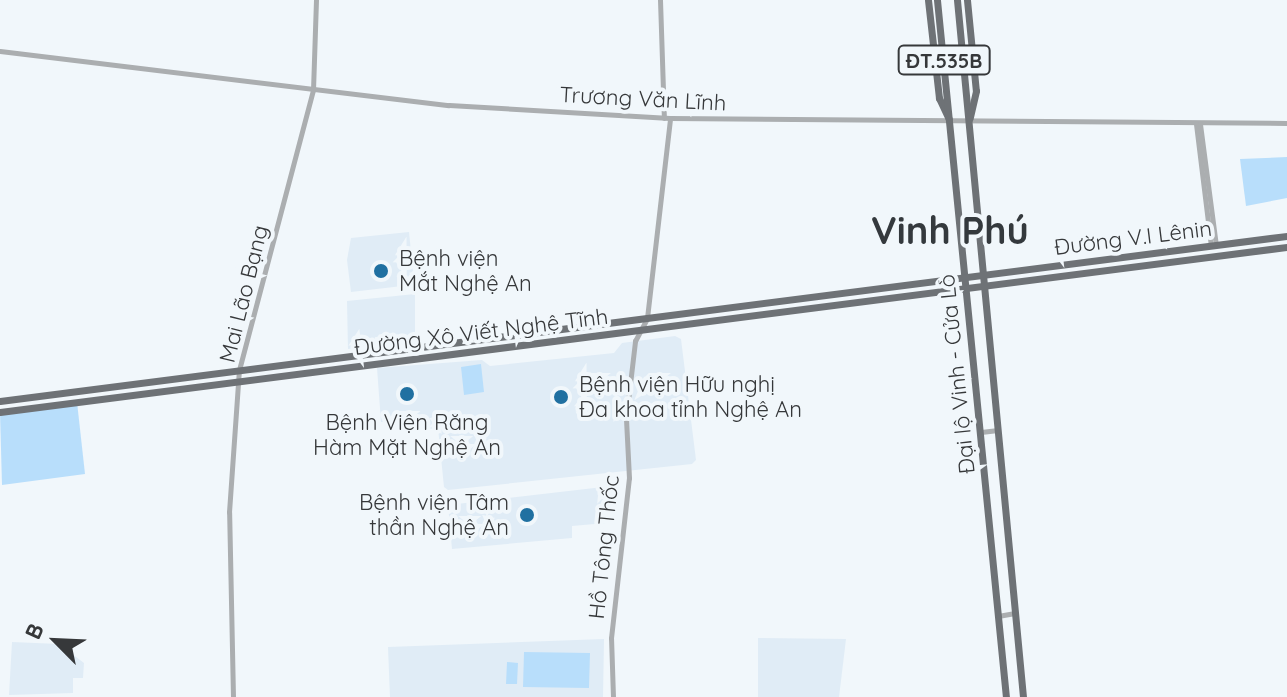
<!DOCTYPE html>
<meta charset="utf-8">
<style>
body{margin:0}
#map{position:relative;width:1287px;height:697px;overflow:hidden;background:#f1f7fb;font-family:Quicksand,sans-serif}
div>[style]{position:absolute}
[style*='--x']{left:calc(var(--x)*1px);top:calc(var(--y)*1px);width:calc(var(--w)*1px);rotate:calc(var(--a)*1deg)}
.built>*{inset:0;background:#e0ecf6}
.green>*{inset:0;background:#b8defb}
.minor>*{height:5px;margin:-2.5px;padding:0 2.5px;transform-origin:2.5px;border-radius:2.5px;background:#abaeb0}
.major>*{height:7px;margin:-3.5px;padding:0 3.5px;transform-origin:3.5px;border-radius:3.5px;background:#6e7276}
.dots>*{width:22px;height:22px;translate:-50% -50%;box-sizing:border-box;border:4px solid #f1f7fb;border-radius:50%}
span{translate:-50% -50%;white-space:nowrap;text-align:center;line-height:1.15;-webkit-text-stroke:8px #f1f7fb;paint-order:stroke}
.shield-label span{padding:2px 6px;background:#f1f7fb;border:2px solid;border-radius:6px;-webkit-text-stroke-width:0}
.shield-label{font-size:20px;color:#36383a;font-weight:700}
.street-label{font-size:22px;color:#36383a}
.poi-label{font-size:22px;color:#36383a}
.left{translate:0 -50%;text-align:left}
.right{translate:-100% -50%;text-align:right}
.town-label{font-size:38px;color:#34393d;font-weight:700}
.north{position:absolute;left:16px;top:601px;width:80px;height:80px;-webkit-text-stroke:6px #f1f7fb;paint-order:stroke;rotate:294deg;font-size:22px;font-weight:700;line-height:32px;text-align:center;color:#36383a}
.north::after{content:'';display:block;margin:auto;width:28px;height:36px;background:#36383a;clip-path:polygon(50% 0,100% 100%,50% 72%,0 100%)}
</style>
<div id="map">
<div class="built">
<div style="clip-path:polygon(409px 232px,414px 282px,411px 285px,351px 292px,347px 260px,351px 238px)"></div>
<div style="clip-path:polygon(415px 294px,415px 338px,348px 349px,347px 301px)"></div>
<div style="clip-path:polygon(675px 336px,681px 339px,696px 460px,692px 464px,448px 490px,444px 487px,438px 428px,400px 431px,398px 421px,381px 422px,377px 368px,482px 360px,490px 366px,614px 353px,622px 343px)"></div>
<div style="clip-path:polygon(603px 487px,606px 523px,572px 526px,572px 538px,452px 549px,448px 505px)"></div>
<div style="clip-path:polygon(758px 638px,846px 639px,839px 697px,758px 697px)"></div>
<div style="clip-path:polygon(604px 639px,603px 697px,390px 697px,388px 647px)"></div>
<div style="clip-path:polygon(12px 642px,59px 644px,84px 663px,83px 678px,73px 678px,73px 693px,9px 695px)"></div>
</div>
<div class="green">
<div style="clip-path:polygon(1287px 157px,1287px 198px,1246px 206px,1240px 159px)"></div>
<div style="clip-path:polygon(481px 364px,484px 392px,464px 395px,461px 367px)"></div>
<div style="clip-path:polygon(77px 402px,85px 474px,2px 485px,0 412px)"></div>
<div style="clip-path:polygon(524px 652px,590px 653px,589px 688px,523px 687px)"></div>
<div style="clip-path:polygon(507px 662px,518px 663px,517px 684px,506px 684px)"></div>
</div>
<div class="minor">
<div style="--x:660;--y:0;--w:118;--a:88.1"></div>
<div style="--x:0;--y:51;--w:452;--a:6.9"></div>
<div style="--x:449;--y:105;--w:221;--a:3.4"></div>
<div style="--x:670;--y:118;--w:617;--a:0.46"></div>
<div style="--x:1196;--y:124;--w:123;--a:83"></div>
<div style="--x:1200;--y:124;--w:122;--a:82.5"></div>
<div style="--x:981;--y:432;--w:17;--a:-7"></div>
<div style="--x:998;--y:616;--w:17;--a:-10"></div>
<div style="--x:233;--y:697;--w:185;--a:-91.2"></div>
<div style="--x:229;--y:512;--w:142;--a:-86"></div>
<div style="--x:239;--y:370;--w:290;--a:-75.2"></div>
<div style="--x:313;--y:90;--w:90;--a:-88.1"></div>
<div style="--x:613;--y:697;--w:59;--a:-91.9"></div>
<div style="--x:611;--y:638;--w:161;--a:-83.6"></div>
<div style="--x:629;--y:478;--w:60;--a:-92.9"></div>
<div style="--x:626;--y:418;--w:78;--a:-83.3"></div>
<div style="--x:635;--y:341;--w:26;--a:-62"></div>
<div style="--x:647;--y:318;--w:201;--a:-83.4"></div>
</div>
<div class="major">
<div style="--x:928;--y:0;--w:99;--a:83.6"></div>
<div style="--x:939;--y:98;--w:23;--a:65"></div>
<div style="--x:937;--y:0;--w:700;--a:84.35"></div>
<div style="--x:957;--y:0;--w:700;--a:84.59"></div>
<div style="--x:967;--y:0;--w:91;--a:84.4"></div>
<div style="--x:976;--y:91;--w:28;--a:103"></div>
<div style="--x:0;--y:401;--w:1298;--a:-7.31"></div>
<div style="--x:0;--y:412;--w:1298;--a:-7.31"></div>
</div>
<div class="dots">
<div style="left:381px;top:271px;background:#2070a1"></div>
<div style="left:407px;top:394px;background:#2070a1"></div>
<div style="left:561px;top:397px;background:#2070a1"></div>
<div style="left:527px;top:515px;background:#2070a1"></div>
</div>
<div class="shield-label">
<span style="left:944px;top:60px">ĐT.535B</span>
</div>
<div class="street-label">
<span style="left:643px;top:99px;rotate:3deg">Trương Văn Lĩnh</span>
<span style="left:1133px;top:238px;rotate:-7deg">Đường V.I Lênin</span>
<span style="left:244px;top:294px;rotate:-76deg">Mai Lão Bạng</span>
<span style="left:481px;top:332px;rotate:-7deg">Đường Xô Viết Nghệ Tĩnh</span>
<span style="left:957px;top:374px;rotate:-96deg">Đại lộ Vinh - Cửa Lò</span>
<span style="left:604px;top:547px;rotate:-84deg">Hồ Tông Thốc</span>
</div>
<div class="poi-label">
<span class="left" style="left:399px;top:271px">Bệnh viện<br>Mắt Nghệ An</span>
<span class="left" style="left:579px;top:397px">Bệnh viện Hữu nghị<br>Đa khoa tỉnh Nghệ An</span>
<span style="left:407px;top:435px">Bệnh Viện Răng<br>Hàm Mặt Nghệ An</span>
<span class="right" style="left:509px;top:515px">Bệnh viện Tâm<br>thần Nghệ An</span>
</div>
<div class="town-label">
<span style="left:950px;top:231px">Vinh Phú</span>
</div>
<div class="north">B</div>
</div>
